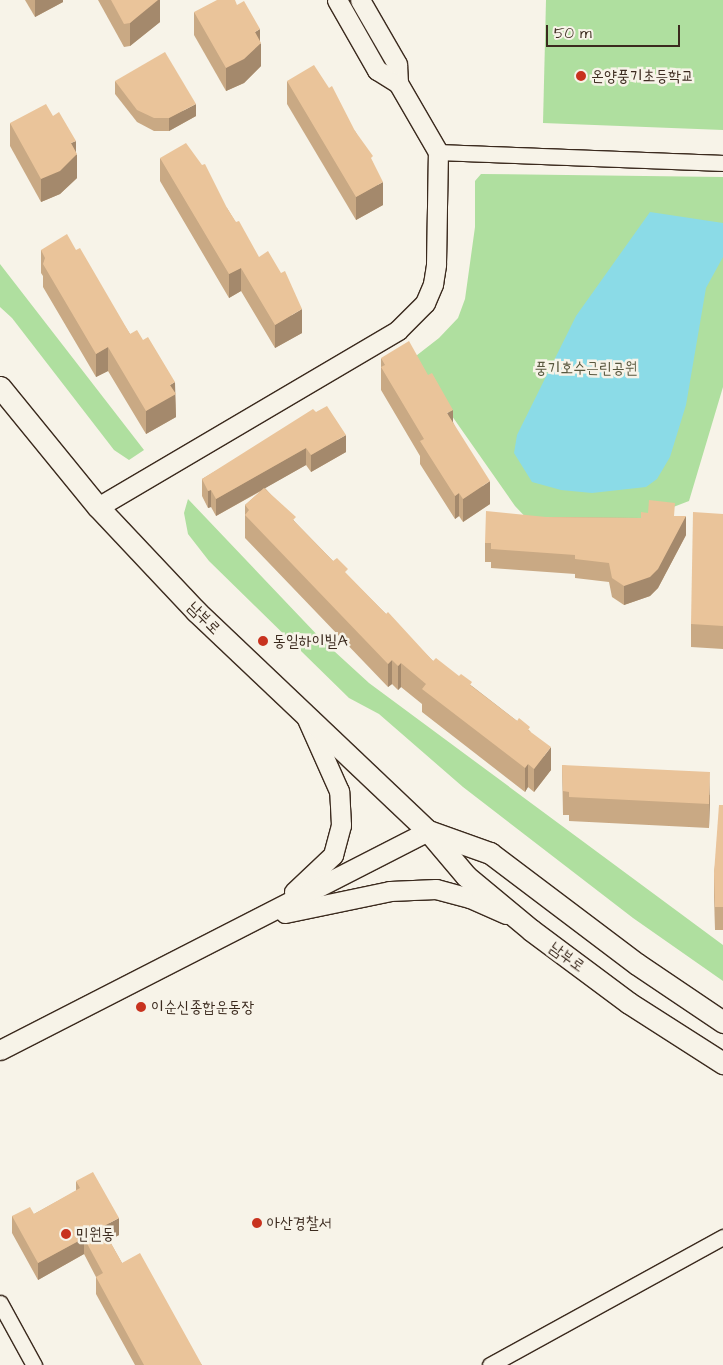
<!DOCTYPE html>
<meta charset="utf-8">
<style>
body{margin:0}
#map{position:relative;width:723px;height:1365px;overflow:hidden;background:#f7f3e8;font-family:"Architects Daughter","Poor Story",sans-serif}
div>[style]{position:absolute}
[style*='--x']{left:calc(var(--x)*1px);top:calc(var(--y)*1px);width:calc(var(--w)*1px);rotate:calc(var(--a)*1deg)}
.green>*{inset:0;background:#afdf9f}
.water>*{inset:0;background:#8bdbe7}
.roads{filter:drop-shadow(1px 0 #3b2a1e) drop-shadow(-1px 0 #3b2a1e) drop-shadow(0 1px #3b2a1e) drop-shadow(0 -1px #3b2a1e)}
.minor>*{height:15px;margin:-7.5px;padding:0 7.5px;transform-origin:7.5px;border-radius:7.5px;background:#f7f3e8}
.tertiary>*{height:19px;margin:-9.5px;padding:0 9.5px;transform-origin:9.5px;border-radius:9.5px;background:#f7f3e8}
.secondary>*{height:21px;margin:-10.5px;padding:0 10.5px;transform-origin:10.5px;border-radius:10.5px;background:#f7f3e8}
.wall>*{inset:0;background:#c9a984}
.shaded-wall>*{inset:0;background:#a4896c}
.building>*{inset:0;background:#eac49a}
.dots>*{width:14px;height:14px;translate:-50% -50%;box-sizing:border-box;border:2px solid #f7f3e8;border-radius:50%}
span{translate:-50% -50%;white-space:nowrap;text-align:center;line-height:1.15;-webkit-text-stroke:5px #f7f3e8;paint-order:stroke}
.poi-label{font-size:16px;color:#3b2a1e}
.left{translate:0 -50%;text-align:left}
.park-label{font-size:16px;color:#58573e}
.street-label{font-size:16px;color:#3b2a1e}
.scale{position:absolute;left:546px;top:25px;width:134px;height:22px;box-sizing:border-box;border:2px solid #3b2a1e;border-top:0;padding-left:6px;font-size:15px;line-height:18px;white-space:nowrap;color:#3b2a1e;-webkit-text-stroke:4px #f7f3e8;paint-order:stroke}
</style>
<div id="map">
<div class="green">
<div style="clip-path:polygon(546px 0,723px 0,723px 130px,543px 123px)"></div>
<div style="clip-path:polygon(481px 174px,723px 177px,723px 387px,689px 501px,621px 527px,534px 526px,515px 506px,412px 359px,439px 338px,458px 318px,465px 299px,475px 227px,475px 181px)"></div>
<div style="clip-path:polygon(0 264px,144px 450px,129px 460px,114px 450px,12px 318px,0 307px)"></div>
<div style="clip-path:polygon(188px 499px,322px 640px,369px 683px,723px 945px,723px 981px,633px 918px,463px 787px,379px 714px,349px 698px,209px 561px,188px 534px,184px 513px)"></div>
</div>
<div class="water">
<div style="clip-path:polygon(650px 212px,723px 223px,723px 257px,706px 288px,686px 405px,670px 457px,657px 479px,646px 487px,592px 493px,561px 490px,532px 482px,514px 453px,517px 435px,576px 316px)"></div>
</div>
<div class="roads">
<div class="minor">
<div style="--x:438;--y:152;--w:285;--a:2.2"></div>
<div style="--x:0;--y:1303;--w:71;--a:61.3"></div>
<div style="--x:490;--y:1365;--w:266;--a:-28.8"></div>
</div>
<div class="tertiary">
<div style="--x:337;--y:0;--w:81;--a:60.3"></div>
<div style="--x:377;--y:70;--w:25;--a:32"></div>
<div style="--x:98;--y:507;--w:348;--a:-30.5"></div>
<div style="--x:398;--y:330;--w:38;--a:-45"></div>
<div style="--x:425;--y:303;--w:21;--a:-67"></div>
<div style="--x:433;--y:284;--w:20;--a:-81"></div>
<div style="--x:436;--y:264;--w:112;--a:-89"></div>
<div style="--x:438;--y:152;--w:80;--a:-120.1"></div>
<div style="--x:398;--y:83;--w:19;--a:-93"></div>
<div style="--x:397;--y:64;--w:74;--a:-120"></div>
<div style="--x:294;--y:892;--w:54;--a:-43.5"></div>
<div style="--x:333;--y:855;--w:31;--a:-75"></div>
<div style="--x:341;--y:825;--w:34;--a:-93"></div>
<div style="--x:339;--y:791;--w:81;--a:-114"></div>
<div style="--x:285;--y:913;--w:107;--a:-11.8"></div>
<div style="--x:390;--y:891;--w:46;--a:-2.5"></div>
<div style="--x:436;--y:889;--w:35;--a:15"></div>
<div style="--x:470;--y:898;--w:39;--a:24"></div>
<div style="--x:0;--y:1050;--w:481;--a:-27.1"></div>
</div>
<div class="secondary">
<div style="--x:0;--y:387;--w:155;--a:50.8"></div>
<div style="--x:98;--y:507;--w:143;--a:46.7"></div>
<div style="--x:196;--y:611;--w:320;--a:43.5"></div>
<div style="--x:428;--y:831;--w:59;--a:49.8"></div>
<div style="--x:466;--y:876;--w:85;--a:39.7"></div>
<div style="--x:531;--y:930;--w:122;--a:36.7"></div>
<div style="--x:629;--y:1003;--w:112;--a:32.6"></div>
<div style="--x:428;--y:831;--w:66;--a:19.5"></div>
<div style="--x:490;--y:853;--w:184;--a:37.1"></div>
<div style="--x:637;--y:964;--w:104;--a:34"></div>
</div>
</div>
<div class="wall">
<div style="clip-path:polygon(25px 0,63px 0,63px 2px,35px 17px)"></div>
<div style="clip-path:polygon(98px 0,160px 0,160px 22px,130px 46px,124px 47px)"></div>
<div style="clip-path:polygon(194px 12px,260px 41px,261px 66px,244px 83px,226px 91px,194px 35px)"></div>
<div style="clip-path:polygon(115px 81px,196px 116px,169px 131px,154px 131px,137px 122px,115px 94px)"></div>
<div style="clip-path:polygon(287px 81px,355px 131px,373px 163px,383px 205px,356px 220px,287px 104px)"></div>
<div style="clip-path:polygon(10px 123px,76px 152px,77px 178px,60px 194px,41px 202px,10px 146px)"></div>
<div style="clip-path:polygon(160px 158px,227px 208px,302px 333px,275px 348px,241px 291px,229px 298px,160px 181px)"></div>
<div style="clip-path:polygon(41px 250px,76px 250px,130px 334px,175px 393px,176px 417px,146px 434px,108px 371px,96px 377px,43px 287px,43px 276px,41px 273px)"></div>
<div style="clip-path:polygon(381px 358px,453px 422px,490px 504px,463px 522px,459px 516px,455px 519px,420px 464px,420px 456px,381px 390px)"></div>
<div style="clip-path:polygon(316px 412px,346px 452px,311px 472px,306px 465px,265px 488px,296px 523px,333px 561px,433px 661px,472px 686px,530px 731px,551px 770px,534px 792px,528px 787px,525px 792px,422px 712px,422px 704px,401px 687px,398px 690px,392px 684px,388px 687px,245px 538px,245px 505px,261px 491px,216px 516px,211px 507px,208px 508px,202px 496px,202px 479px)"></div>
<div style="clip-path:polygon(723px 514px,723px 649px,691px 647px,691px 624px)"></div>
<div style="clip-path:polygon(675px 516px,686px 535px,658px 588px,650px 596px,624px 605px,612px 597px,609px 582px,575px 578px,575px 574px,491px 568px,491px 562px,485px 562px,485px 543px,546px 517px,641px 518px)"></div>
<div style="clip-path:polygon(562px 765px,710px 795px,709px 828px,569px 821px,569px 815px,563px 815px)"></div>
<div style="clip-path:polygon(723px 805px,723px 930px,715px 930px,714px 896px,714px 873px)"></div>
<div style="clip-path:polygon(76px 1181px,119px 1235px,109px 1240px,122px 1263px,202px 1365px,135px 1365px,96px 1294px,96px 1277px,84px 1254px,38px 1280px,12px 1233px,12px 1216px,34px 1214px,76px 1191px)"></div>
</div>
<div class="shaded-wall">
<div style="clip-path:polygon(35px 0,63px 0,63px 2px,35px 17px)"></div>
<div style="clip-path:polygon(154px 0,160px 0,160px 22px,130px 46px,130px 23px)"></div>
<div style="clip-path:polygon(260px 29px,260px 44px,261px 43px,261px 66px,244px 83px,226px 91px,226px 68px,255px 32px)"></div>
<div style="clip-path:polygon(196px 104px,196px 116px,169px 131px,169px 118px)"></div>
<div style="clip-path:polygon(76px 141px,76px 155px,77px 154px,77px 178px,60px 194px,41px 202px,41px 179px,71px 143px)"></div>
<div style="clip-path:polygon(383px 182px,383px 205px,356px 220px,356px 197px)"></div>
<div style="clip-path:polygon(241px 268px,241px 291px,229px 298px,229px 274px)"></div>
<div style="clip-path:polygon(302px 309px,302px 333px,275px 348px,275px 325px)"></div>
<div style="clip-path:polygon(108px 347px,108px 371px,96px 377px,96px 354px)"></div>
<div style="clip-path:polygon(175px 382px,176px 417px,146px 434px,146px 411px,170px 385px)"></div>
<div style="clip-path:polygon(453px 410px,453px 433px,447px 413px)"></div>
<div style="clip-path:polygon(346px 435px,346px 452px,311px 472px,311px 455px)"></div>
<div style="clip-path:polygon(306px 448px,306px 465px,216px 516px,216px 499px)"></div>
<div style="clip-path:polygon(490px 481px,490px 504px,463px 522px,463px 499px)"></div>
<div style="clip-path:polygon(211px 490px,211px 507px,208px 508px,208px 491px)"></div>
<div style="clip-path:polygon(459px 493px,459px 516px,455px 519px,455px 496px)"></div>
<div style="clip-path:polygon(686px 516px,686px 535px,658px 588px,650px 596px,624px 605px,624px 586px)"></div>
<div style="clip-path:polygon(392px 660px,392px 684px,388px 687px,388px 664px)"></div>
<div style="clip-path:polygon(401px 663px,401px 687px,398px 690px,398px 666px)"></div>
<div style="clip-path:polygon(551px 747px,551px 770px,534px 792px,534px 769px)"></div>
<div style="clip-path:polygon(528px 764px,528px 787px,525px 792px,525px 768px)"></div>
<div style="clip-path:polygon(710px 772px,710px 795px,709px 828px,709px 804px)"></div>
<div style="clip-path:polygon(119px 1218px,119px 1235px,102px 1244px,102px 1227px)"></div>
<div style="clip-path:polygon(84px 1238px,84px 1254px,38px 1280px,38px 1263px)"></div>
</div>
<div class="building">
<div style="clip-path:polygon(111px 0,158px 0,130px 23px,124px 24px)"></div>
<div style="clip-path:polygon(217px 0,235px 0,237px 5px,244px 1px,260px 29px,255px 32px,261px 43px,244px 59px,226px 68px,194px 12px)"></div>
<div style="clip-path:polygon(165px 52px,196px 104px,169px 118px,154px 118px,137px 110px,115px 81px)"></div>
<div style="clip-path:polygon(314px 65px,329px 88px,332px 86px,355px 131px,373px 156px,371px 158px,383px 182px,356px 197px,287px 81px)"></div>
<div style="clip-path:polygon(46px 104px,53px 116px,59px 112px,76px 141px,71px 143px,77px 154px,60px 171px,41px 179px,10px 123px)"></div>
<div style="clip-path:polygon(186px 143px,202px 165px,205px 164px,227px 208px,236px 222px,239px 221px,259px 257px,268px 251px,281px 273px,285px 271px,302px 309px,275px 325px,241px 268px,229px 274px,160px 158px)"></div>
<div style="clip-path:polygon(67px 234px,76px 250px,80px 248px,130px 334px,137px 330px,143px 340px,148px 337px,175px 382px,170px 385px,176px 394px,146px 411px,108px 347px,96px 354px,43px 264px,45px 258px,41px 250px)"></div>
<div style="clip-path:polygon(409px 341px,428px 375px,432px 373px,453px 410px,447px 413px,490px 481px,463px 499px,459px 493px,455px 496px,420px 441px,424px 439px,381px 367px,385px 365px,381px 358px)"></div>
<div style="clip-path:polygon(327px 406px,346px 435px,311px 455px,306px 448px,216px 499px,211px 490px,208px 491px,202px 479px,313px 409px,316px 412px)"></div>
<div style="clip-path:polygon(264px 488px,296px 517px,293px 520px,333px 561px,337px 558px,348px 569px,345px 572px,386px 614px,388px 612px,433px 661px,436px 658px,459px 676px,461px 674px,472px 682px,470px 685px,517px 721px,519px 718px,530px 727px,528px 730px,551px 747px,534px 769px,528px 764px,525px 768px,422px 689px,426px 684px,401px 663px,398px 666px,392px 660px,388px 664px,245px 515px,249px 510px,245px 505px)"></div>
<div style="clip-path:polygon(649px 500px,675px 503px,674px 516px,686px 516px,658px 569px,650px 577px,624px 586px,612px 578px,609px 563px,575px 559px,575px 555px,491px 549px,491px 543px,485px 543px,486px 511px,546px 517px,641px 518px,641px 512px,648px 513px)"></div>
<div style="clip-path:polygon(693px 512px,723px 514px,723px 626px,691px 624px)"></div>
<div style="clip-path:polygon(562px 765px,710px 772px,709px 804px,569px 797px,569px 792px,563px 791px)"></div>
<div style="clip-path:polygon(719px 805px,723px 805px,723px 907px,715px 907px,714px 873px)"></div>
<div style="clip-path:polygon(93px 1172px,119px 1218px,102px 1227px,122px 1263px,140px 1253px,202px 1365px,144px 1365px,96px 1277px,103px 1273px,84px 1238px,38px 1263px,12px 1216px,30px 1207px,34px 1214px,80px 1188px,76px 1181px)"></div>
</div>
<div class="dots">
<div style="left:581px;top:76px;background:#c8321e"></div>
<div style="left:263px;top:641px;background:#c8321e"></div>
<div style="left:141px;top:1007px;background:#c8321e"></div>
<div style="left:257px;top:1223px;background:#c8321e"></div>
<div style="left:66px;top:1234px;background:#c8321e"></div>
</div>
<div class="poi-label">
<span class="left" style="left:591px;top:76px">온양풍기초등학교</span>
<span class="left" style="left:273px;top:641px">동일하이빌A</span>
<span class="left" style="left:151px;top:1007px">이순신종합운동장</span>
<span class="left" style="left:267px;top:1223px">아산경찰서</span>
<span class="left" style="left:76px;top:1234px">민원동</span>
</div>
<div class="park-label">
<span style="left:586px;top:368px">풍기호수근린공원</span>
</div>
<div class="street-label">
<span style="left:204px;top:618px;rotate:45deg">남부로</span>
<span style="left:567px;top:957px;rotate:36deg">남부로</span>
</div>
<div class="scale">50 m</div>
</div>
